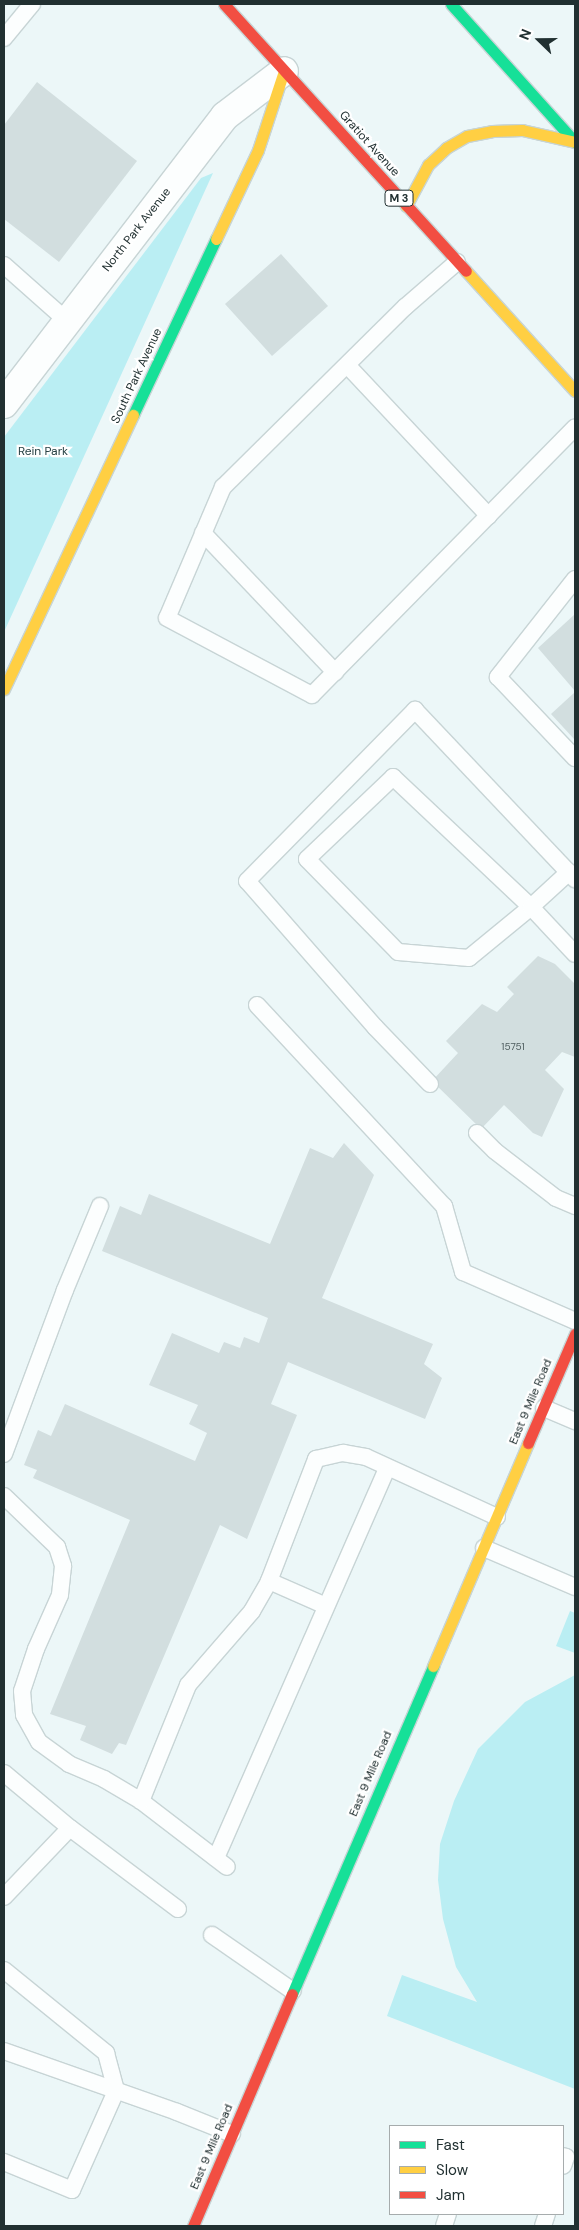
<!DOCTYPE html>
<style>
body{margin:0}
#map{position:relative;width:579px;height:2230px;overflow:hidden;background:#ecf7f8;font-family:"DM Sans",sans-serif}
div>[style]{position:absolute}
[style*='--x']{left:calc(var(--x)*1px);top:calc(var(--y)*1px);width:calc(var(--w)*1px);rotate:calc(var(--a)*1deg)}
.green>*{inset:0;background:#baeef3}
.building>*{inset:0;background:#d2dedf}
.roads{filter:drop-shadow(1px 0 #c7d4d5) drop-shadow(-1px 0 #c7d4d5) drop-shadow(0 1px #c7d4d5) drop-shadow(0 -1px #c7d4d5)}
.lane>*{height:16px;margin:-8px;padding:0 8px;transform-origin:8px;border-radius:8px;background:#fcfefe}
.street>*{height:28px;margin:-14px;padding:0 14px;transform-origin:14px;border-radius:14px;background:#fcfefe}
.fast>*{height:11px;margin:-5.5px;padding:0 5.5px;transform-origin:5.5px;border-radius:5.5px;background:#16e098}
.slow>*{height:11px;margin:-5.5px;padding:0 5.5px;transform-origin:5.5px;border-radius:5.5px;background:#ffcf43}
.jam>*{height:11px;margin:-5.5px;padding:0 5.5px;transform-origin:5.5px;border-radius:5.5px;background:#f24e42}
span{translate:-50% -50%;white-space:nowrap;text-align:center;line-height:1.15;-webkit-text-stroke:4.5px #fff;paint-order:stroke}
.number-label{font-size:10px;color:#4e5c5e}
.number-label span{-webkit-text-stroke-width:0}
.shield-label span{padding:1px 4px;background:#fff;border:1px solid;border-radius:4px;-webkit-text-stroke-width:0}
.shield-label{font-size:11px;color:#213031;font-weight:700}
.street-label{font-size:12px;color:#213031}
.park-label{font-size:12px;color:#284245}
.frame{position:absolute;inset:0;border:5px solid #213031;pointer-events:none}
.legend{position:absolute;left:389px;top:2125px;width:175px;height:90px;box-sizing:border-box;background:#fff;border:1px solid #a6acad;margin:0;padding:6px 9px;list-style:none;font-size:15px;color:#213031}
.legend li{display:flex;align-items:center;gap:10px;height:25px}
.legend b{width:25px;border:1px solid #a6acad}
.north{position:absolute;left:514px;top:15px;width:50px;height:50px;-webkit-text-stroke:4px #fff;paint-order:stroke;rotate:292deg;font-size:14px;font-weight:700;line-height:20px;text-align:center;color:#213031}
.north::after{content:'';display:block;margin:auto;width:18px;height:22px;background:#213031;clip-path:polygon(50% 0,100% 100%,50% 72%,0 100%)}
</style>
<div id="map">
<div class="green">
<div style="clip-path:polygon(213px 173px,4px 632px,4px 437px,201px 178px)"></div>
<div style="clip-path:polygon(570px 1611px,575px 1613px,575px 1653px,556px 1646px)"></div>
<div style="clip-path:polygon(575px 1675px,575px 2089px,387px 2016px,402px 1975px,477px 2002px,456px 1967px,443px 1919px,438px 1880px,440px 1844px,454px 1801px,478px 1749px,525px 1702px)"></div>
</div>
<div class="building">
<div style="clip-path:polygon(37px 82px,137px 161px,59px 262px,4px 219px,4px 125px)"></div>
<div style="clip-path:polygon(281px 254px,328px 306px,272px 356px,225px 304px)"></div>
<div style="clip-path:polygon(575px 614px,575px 691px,538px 648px)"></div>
<div style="clip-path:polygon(575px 692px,575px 738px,574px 739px,551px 714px)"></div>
<div style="clip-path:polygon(538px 956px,555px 964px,575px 984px,575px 1057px,562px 1052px,545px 1070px,564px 1089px,542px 1137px,533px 1133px,504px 1105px,481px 1129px,432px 1081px,458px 1053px,446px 1041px,482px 1004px,497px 1012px,514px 994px,507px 987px)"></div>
<div style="clip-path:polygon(344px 1143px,374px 1175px,322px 1298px,433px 1344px,424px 1364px,442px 1378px,425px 1419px,288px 1362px,271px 1404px,297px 1415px,247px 1539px,220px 1525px,126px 1745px,119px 1743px,112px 1754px,80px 1740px,86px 1726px,50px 1714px,130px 1520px,33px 1478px,37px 1470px,24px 1465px,38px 1430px,51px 1436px,65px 1404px,195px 1461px,207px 1433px,189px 1424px,198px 1405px,149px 1385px,172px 1333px,219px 1353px,224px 1342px,240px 1348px,244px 1337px,259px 1343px,268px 1318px,102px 1251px,120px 1206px,141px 1215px,149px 1194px,270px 1244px,310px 1148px,333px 1158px)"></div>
</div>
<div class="roads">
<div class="lane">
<div style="--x:4;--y:38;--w:44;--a:-50.5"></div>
<div style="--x:457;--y:262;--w:69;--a:139.1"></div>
<div style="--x:405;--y:307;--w:256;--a:135.3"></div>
<div style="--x:223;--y:487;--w:142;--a:113.1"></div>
<div style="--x:167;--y:618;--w:164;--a:28"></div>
<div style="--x:312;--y:695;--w:375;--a:-45.5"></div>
<div style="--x:4;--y:265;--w:84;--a:41.6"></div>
<div style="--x:347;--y:365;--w:207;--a:46.8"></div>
<div style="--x:203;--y:533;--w:192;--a:46.5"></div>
<div style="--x:575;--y:579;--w:125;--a:128.2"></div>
<div style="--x:498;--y:677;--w:112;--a:46.5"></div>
<div style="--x:569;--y:872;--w:52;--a:137.4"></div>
<div style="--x:531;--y:907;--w:80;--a:140.6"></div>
<div style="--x:469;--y:958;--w:71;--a:-175.2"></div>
<div style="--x:398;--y:952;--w:130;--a:-134.4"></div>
<div style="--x:307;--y:859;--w:119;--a:-43.6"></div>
<div style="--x:393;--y:777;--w:190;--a:43.3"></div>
<div style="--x:531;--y:907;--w:64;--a:46.9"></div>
<div style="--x:257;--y:1005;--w:275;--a:47.1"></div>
<div style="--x:444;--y:1206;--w:69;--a:73.9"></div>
<div style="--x:463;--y:1272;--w:122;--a:23.6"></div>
<div style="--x:430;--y:1084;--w:79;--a:-134"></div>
<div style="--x:375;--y:1027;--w:194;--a:-131.2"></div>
<div style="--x:247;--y:881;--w:240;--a:-45.5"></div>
<div style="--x:415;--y:710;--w:233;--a:46.6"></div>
<div style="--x:477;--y:1133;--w:25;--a:45"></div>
<div style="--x:495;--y:1151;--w:77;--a:37.6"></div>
<div style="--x:556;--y:1198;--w:21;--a:23"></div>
<div style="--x:544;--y:1408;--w:34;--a:23"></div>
<div style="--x:4;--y:1454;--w:175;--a:-69.6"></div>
<div style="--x:65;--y:1290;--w:91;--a:-67.4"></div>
<div style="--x:4;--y:1496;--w:74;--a:43.9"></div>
<div style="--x:57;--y:1547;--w:20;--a:72"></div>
<div style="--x:63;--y:1566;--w:29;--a:96"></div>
<div style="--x:60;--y:1595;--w:59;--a:114"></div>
<div style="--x:36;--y:1649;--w:44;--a:108.4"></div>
<div style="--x:22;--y:1691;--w:24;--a:85"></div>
<div style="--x:24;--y:1715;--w:31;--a:61"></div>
<div style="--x:39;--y:1742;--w:37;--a:36"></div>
<div style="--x:69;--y:1764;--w:38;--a:23"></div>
<div style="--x:104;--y:1779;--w:43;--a:30.7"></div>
<div style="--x:141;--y:1801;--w:108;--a:37.5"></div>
<div style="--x:484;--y:1548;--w:99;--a:23.2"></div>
<div style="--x:269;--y:1581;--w:62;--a:23.7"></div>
<div style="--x:4;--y:1773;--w:86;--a:39.8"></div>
<div style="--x:70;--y:1828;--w:135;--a:36.9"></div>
<div style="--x:141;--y:1801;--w:125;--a:-67.9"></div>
<div style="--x:188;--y:1685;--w:98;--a:-49.1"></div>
<div style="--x:252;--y:1611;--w:34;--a:-60"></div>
<div style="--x:269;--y:1581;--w:131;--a:-68.9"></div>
<div style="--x:316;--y:1459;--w:28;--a:-13"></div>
<div style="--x:343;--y:1453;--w:23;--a:10"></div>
<div style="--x:366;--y:1457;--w:144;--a:24.6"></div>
<div style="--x:216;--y:1858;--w:426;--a:-66.3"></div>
<div style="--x:4;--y:1897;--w:95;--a:-46.3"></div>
<div style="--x:212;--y:1935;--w:98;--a:34.7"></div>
<div style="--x:4;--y:1970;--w:132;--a:39.1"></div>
<div style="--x:106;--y:2053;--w:39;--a:75"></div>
<div style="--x:116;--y:2091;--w:108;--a:114"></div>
<div style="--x:72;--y:2190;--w:74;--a:-157.6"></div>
<div style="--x:4;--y:2051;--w:183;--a:19.4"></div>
<div style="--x:177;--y:2112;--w:59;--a:21.8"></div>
<div style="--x:563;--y:2156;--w:3;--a:18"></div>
<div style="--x:566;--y:2157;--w:9;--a:108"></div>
<div style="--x:444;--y:2226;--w:13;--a:-72"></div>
<div style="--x:543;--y:2226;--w:13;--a:-72"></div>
</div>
<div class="street">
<div style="--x:4;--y:404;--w:363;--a:-52.5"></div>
<div style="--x:225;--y:116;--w:74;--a:-37.3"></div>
</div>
<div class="fast">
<div style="--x:451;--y:4;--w:186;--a:48.1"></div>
<div style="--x:133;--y:415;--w:195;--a:-64.8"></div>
<div style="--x:292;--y:1994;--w:357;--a:-66.7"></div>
</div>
<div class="slow">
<div style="--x:406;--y:206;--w:47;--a:-61.8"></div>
<div style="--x:428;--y:165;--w:25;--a:-43"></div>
<div style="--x:446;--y:148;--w:24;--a:-30"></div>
<div style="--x:467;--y:136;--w:25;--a:-11"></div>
<div style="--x:492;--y:131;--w:30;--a:-2"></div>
<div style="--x:522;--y:130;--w:54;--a:12.8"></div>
<div style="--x:216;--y:239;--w:98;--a:-64.7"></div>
<div style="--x:258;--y:150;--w:83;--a:-71.8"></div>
<div style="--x:466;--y:271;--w:162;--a:47.8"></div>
<div style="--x:4;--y:689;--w:303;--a:-64.8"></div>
<div style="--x:433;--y:1666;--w:242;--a:-66.9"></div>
</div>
<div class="jam">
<div style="--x:224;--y:4;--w:360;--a:47.8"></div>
<div style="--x:528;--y:1443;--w:119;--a:-66.7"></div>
<div style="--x:193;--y:2226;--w:252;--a:-66.9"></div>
</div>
</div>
<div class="number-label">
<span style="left:513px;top:1047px">15751</span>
</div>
<div class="shield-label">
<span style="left:399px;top:198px">M 3</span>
</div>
<div class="street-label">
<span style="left:369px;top:144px;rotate:48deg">Gratiot Avenue</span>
<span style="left:137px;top:230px;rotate:-52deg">North Park Avenue</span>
<span style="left:137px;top:376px;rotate:-65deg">South Park Avenue</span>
<span style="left:531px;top:1402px;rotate:-67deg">East 9 Mile Road</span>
<span style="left:371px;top:1774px;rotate:-67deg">East 9 Mile Road</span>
<span style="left:212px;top:2147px;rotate:-67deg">East 9 Mile Road</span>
</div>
<div class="park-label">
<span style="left:43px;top:452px">Rein Park</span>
</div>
<div class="frame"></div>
<ul class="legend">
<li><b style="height:6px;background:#16e098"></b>Fast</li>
<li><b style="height:6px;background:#ffcf43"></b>Slow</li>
<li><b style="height:6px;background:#f24e42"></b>Jam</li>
</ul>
<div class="north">N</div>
</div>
